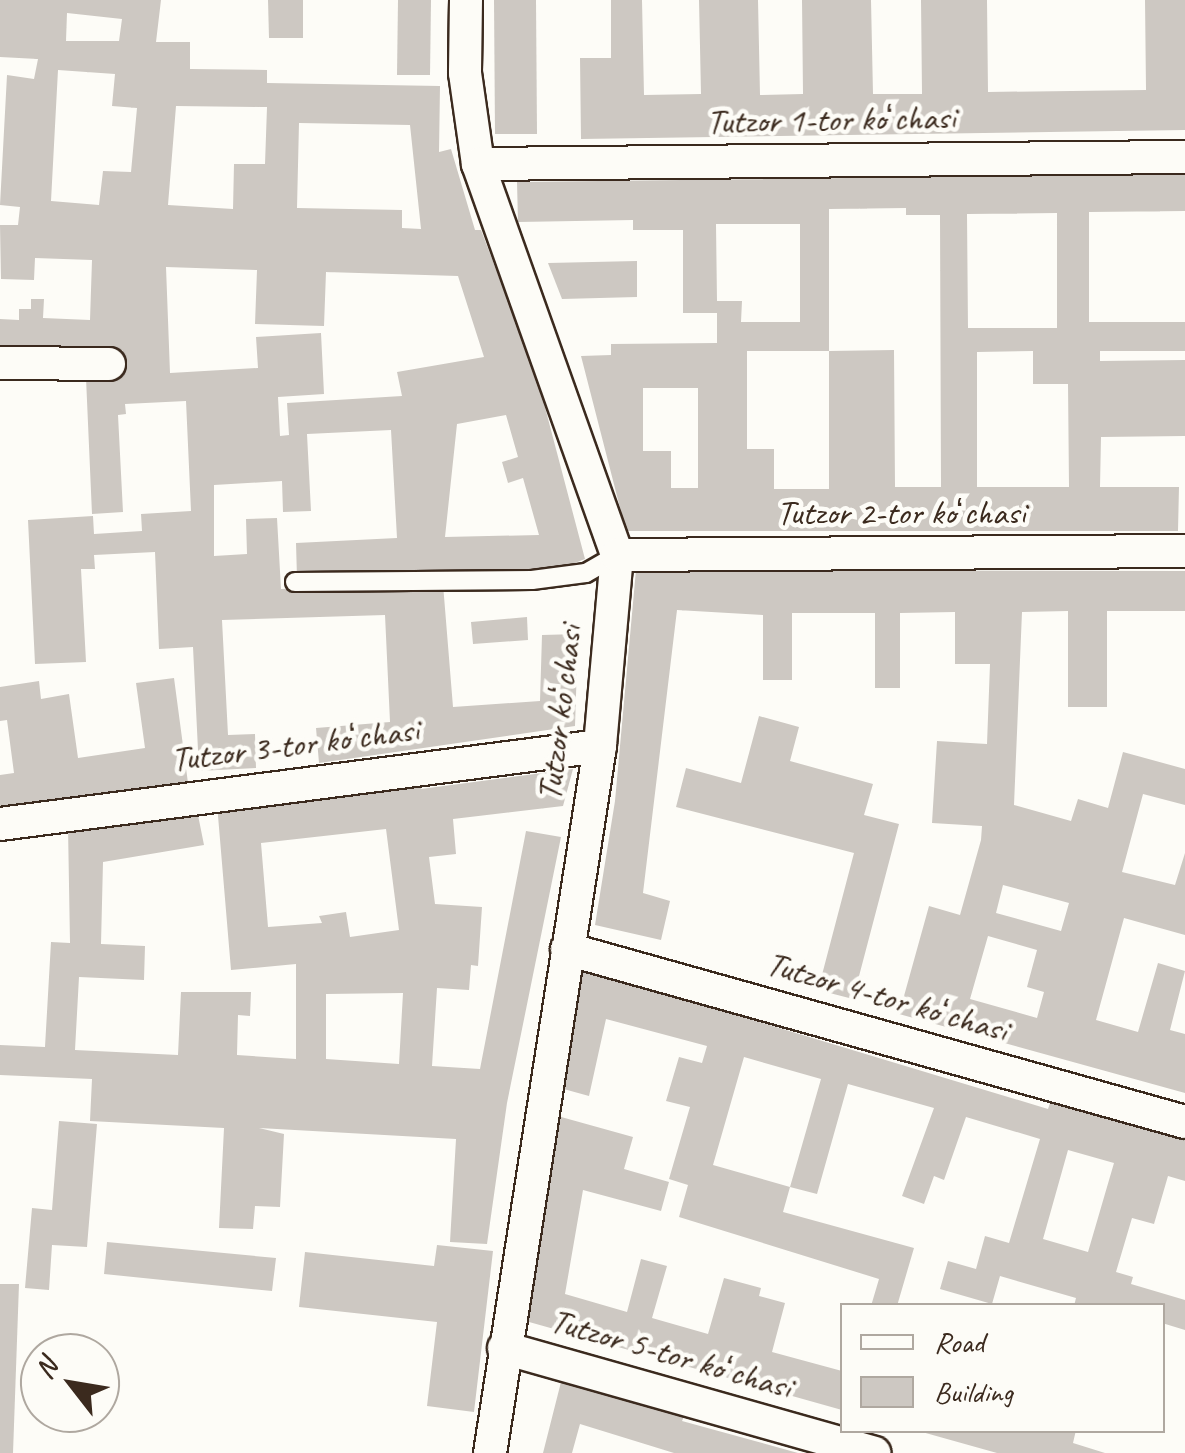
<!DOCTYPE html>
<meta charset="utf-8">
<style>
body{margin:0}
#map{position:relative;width:1185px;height:1453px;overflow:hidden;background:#fdfcf7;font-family:Caveat,sans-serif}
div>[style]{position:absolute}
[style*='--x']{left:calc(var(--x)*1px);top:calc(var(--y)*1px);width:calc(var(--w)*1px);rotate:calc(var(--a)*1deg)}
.building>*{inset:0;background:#cdc8c2}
.roads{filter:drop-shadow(2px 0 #3b2a1e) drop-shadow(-2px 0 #3b2a1e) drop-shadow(0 2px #3b2a1e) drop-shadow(0 -2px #3b2a1e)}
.service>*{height:18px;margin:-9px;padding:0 9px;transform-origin:9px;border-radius:9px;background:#fdfcf7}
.minor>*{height:32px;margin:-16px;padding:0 16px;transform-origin:16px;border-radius:16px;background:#fdfcf7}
span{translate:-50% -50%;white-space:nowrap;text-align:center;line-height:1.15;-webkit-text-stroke:9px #fdfcf7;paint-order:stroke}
.street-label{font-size:35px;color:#3b2a1e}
.legend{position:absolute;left:840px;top:1303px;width:325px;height:130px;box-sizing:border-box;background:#fdfcf7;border:2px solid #afa8a0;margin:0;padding:12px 18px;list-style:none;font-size:30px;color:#3b2a1e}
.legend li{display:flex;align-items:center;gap:20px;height:50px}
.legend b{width:50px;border:2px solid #afa8a0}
.north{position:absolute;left:20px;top:1333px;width:100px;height:100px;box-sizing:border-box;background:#fdfcf7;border:2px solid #afa8a0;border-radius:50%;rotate:301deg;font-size:28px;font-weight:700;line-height:40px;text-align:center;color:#3b2a1e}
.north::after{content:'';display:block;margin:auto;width:35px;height:45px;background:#3b2a1e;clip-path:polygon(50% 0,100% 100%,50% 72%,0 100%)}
</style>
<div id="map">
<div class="building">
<div style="clip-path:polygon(evenodd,0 0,161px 0,156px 42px,190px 42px,190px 69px,267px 70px,267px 83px,440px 86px,439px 152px,451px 149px,475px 230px,481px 230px,537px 377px,585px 559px,554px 571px,297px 578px,296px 543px,397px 538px,391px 430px,307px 434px,311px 511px,283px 512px,282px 481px,214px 485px,214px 556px,247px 554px,246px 519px,277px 518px,281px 589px,443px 584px,453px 707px,540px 701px,542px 635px,578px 634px,575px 726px,319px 763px,316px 728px,390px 722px,385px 615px,222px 620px,228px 735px,255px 734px,256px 768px,199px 771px,193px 647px,159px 649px,155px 552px,94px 555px,95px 569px,81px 569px,86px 662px,35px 664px,28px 520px,93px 516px,94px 534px,142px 531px,141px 514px,191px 511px,186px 401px,125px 404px,126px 414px,118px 415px,123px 512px,92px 514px,86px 378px,124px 376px,123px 350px,0 355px,0 319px,19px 320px,19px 309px,31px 309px,31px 299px,44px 299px,43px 318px,90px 320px,92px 260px,35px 258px,34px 280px,1px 279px,0 225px,18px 225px,20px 207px,0 205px,7px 75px,34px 79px,38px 59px,0 57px,0 0,67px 13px,122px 19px,119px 41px,66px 41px,67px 13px,0 0,58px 70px,115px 74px,112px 106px,137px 108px,131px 172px,103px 171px,99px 205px,51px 201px,58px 70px,0 0,176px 106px,267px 107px,265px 164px,234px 164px,233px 209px,168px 205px,176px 106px,0 0,299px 123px,410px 125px,421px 229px,402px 228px,402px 210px,297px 208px,299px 123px,0 0,166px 267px,257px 270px,255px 324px,324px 326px,326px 272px,458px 276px,484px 357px,397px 372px,402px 396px,287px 403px,289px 435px,280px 436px,278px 397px,324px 394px,321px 333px,256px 337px,258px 368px,170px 373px,166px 267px,0 0,506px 415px,518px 457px,502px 462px,508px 483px,523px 478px,539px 535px,445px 537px,457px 424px,506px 415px)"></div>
<div style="clip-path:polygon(268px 0,303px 0,303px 38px,269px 38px)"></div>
<div style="clip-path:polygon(398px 0,431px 0,430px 75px,397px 75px)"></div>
<div style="clip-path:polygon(494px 0,536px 0,537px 134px,495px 134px)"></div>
<div style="clip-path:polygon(611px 0,642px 0,644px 95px,701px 94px,699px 0,758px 0,760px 95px,803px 94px,802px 0,871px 0,873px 94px,922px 94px,921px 0,987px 0,988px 92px,1146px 90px,1145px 0,1185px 0,1185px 130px,581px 139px,580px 58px,611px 58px)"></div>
<div style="clip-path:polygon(evenodd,1185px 174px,1185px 211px,1089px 212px,1089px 322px,1185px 322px,1185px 351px,1100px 351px,1100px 361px,1185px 360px,1185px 436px,1101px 437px,1100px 487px,1179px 487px,1178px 531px,626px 531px,581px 356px,611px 355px,611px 344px,717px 343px,717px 313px,683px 313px,683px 230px,633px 230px,633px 220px,518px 222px,517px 182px,1185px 174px,906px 208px,906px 215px,940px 215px,941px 487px,895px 487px,894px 350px,829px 351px,829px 489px,774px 489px,774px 449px,747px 449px,747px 351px,829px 351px,829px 209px,906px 208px,1185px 174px,1057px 213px,1057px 328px,968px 328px,967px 214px,1057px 213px,1185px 174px,716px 224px,800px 224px,800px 322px,741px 322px,742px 301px,717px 301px,716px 224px,1185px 174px,1033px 351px,1033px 384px,1068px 384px,1069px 487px,977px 487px,977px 352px,1033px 351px,1185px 174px,643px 388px,698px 388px,698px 488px,671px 488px,671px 451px,643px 451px,643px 388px)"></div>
<div style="clip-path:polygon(637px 261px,637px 297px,562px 299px,548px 263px)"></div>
<div style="clip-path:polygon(evenodd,636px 570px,1185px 571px,1185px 611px,1107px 611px,1107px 707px,1068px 707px,1068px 611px,1022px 612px,1014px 805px,1071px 821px,1078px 799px,1108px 808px,1123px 752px,1185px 769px,1185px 805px,1143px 794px,1122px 872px,1175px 885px,1185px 853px,1185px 935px,1124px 918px,1096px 1020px,1138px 1032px,1158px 963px,1185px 971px,1170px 1030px,1185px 1034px,1185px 1093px,899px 1014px,929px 906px,960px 915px,981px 840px,982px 826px,932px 823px,937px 741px,987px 744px,990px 664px,955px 664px,955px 612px,900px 613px,900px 688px,875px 688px,875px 613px,792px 613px,792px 680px,763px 680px,763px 615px,677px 610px,643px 893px,670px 901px,661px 940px,595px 925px,615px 801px,636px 570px,1003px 885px,1069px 903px,1061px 931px,996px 913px,1003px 885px,636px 570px,988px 936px,1037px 950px,1027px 987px,1044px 992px,1037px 1018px,970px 999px,988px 936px)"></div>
<div style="clip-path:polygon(527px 617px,528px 640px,473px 644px,471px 622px)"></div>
<div style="clip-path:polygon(174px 678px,188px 783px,0 810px,0 775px,14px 773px,7px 720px,0 721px,0 687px,39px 681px,41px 699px,69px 694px,78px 758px,145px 748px,136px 683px)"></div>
<div style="clip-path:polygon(759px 716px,799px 727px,790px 761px,873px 784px,864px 815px,899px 824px,853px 999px,818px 990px,854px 853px,676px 807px,686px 768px,741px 783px)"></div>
<div style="clip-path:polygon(evenodd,573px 769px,563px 806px,453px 819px,456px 854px,429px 857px,435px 904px,482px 907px,478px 966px,471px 965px,469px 990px,437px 988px,432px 1066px,480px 1069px,526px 831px,561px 837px,507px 1103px,487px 1244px,450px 1242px,456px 1139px,259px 1128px,284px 1134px,280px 1207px,255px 1206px,253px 1229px,219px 1228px,224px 1128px,90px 1121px,92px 1079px,0 1075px,0 1045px,45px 1047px,51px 942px,70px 943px,68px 827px,196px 805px,204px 845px,103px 862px,101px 944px,145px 946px,144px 980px,79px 977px,75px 1050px,178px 1055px,181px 992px,251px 992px,250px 1016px,238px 1015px,237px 1055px,296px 1059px,296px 964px,231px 970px,217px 804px,420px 780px,421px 789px,573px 769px,386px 829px,399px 930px,350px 937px,346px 912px,319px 916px,322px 923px,268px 927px,261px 843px,386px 829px,573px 769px,403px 993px,399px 1064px,326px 1059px,326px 994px,403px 993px)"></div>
<div style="clip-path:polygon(evenodd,580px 968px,1048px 1109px,1051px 1100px,1185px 1139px,1185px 1181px,1168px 1176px,1154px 1224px,1132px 1218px,1116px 1272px,1133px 1277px,1131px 1284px,1185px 1300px,1185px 1330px,1162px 1323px,1162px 1306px,1074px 1306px,1076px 1298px,1000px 1276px,992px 1304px,940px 1289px,948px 1261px,976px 1269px,985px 1236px,1009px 1243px,1040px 1139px,966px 1117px,944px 1180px,934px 1176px,924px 1204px,902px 1196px,934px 1108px,848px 1084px,817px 1194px,790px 1187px,821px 1079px,744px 1057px,713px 1165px,790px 1187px,783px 1212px,914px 1248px,897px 1306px,871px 1306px,879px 1279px,679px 1217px,688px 1185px,669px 1179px,690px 1107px,666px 1101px,679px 1057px,702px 1063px,707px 1046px,606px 1019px,589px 1096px,560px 1088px,580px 968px,1068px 1150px,1114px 1163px,1088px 1252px,1043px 1239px,1068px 1150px)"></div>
<div style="clip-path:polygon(554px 1115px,633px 1137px,624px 1169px,669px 1182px,661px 1211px,583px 1190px,565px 1294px,627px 1312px,641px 1259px,667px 1266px,652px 1318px,708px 1334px,724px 1278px,761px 1288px,759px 1296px,785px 1303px,772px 1352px,842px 1371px,842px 1410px,522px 1320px,555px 1149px,545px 1146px)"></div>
<div style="clip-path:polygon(59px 1121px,97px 1124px,87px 1247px,52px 1245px,49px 1290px,25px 1288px,32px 1208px,52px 1210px)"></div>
<div style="clip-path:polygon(107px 1242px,276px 1258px,272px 1291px,104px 1274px)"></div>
<div style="clip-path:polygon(437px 1245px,493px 1251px,474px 1412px,427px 1406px,437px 1322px,299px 1307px,305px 1252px,434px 1266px)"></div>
<div style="clip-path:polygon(0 1284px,19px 1284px,13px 1453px,0 1453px)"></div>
<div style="clip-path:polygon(561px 1382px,685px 1414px,682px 1421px,798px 1453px,674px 1453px,580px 1424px,572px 1453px,543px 1453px)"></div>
<div style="clip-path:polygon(1076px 1430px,1073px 1443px,1105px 1453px,997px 1453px,922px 1432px)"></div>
</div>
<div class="roads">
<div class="service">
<div style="--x:295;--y:582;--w:237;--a:-0.5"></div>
<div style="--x:532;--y:580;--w:54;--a:-7.4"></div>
<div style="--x:586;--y:573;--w:36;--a:-30"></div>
</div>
<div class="minor">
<div style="--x:466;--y:0;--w:73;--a:90.8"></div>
<div style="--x:465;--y:73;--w:92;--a:81.9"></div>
<div style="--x:478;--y:164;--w:415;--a:70.4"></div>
<div style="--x:617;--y:555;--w:192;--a:95.1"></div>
<div style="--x:600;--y:746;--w:716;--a:98.84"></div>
<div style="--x:478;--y:164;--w:707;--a:-0.57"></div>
<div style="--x:0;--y:363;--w:109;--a:0.5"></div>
<div style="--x:617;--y:555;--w:568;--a:-0.4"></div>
<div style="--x:0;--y:824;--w:605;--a:-7.41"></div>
<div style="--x:567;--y:949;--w:642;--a:15.64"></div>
<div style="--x:504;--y:1348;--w:385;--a:15.8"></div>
</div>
</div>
<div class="street-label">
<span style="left:831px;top:120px;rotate:-1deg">Tutzor 1-tor koʻchasi</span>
<span style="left:901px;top:513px">Tutzor 2-tor koʻchasi</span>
<span style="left:560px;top:713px;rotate:-83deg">Tutzor koʻchasi</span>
<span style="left:295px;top:745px;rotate:-7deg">Tutzor 3-tor koʻchasi</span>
<span style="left:887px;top:997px;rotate:16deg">Tutzor 4-tor koʻchasi</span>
<span style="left:671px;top:1354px;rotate:16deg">Tutzor 5-tor koʻchasi</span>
</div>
<ul class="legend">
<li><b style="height:12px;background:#fdfcf7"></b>Road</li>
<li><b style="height:28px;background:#cdc8c2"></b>Building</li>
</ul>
<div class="north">N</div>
</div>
